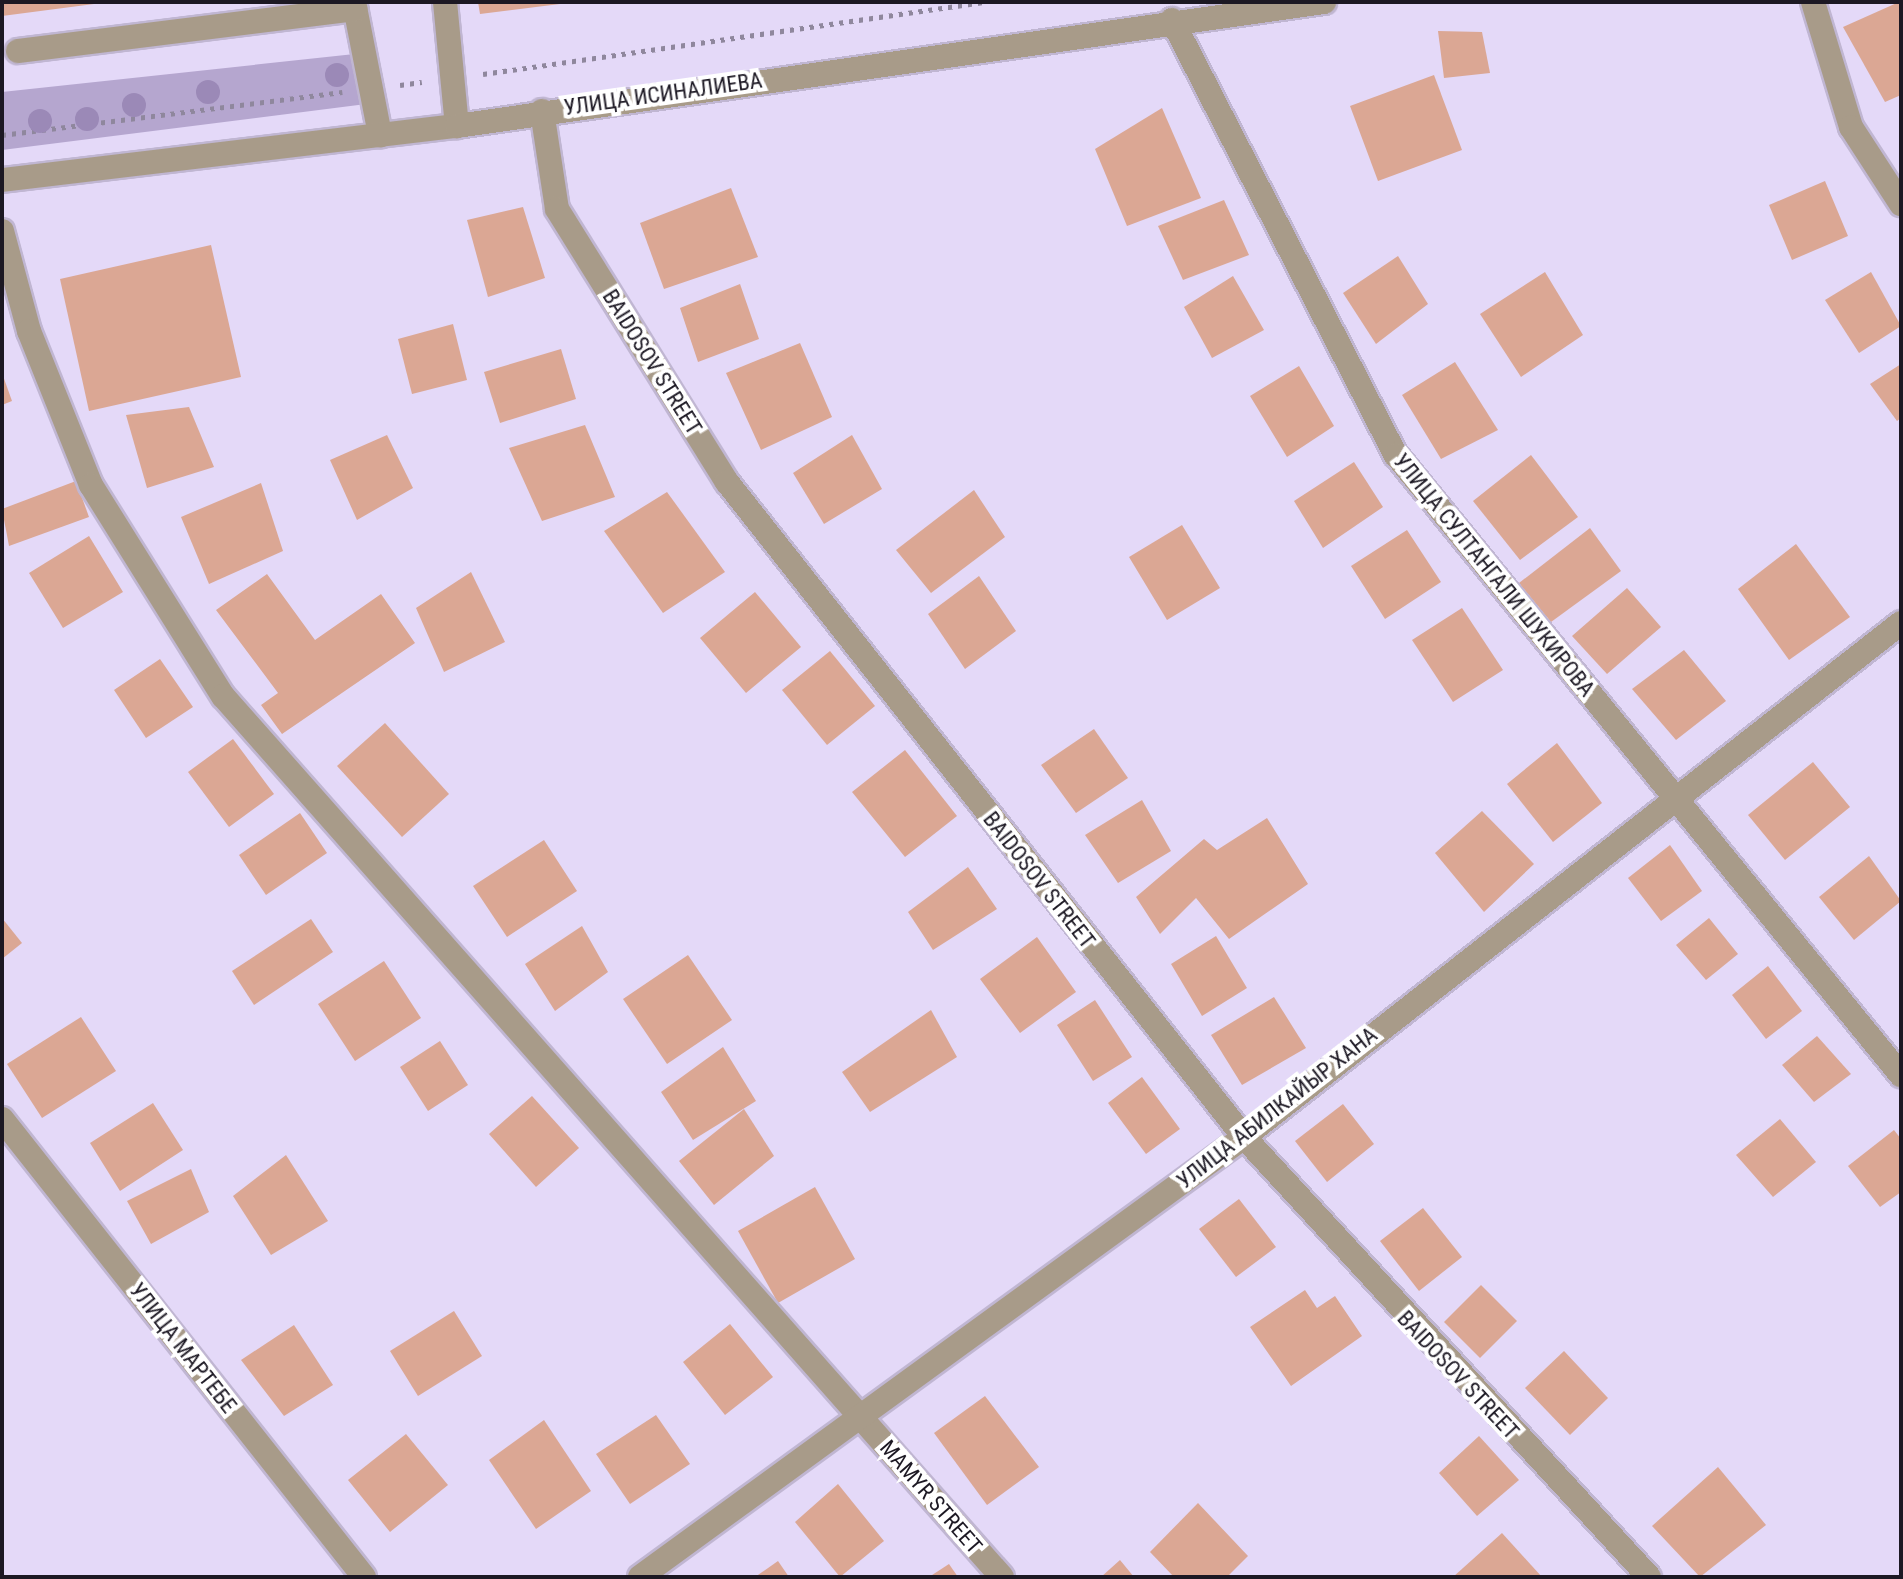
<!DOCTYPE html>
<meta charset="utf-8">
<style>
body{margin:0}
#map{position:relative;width:1903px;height:1579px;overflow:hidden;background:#e4d9f8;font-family:"Roboto Condensed",sans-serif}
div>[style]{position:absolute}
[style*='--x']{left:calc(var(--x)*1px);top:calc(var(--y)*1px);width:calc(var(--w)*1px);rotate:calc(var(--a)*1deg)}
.green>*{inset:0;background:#b5a6cf}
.building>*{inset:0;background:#dba794}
.path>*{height:5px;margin-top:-2.5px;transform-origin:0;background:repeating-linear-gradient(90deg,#8f879d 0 4px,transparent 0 10px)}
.roads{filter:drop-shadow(2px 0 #c0b6d2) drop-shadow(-2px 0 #c0b6d2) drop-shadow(0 2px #c0b6d2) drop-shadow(0 -2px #c0b6d2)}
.minor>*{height:24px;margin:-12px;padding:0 12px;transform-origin:12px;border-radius:12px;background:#a89b89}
.trees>*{width:24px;height:24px;margin:-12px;border-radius:50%;background:#9b89b7}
span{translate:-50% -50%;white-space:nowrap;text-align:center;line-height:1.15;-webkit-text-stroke:8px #fff;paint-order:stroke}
.street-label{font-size:22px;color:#1c1823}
.frame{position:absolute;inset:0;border:4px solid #1c1823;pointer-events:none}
</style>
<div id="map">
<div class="green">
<div style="clip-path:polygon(364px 53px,374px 103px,2px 150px,2px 92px)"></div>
</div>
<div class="building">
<div style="clip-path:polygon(2px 2px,94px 2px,94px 4px,2px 16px)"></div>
<div style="clip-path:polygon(478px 2px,560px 2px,560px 4px,480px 14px)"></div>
<div style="clip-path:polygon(1899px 2px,1901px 95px,1885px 102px,1843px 27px)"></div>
<div style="clip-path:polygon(1438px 31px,1482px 32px,1490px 73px,1444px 78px)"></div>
<div style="clip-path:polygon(1434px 75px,1462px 150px,1378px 181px,1350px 106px)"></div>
<div style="clip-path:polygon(1162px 108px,1201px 198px,1127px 226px,1095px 149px)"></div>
<div style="clip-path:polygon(1825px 181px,1848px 236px,1792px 260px,1769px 205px)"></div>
<div style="clip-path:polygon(731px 188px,758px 257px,664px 289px,640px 223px)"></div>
<div style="clip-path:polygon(1224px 200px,1249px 255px,1183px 280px,1158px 226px)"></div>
<div style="clip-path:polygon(523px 207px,545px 278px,488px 297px,467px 220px)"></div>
<div style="clip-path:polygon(211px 245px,241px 377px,89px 411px,60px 279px)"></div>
<div style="clip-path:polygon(1398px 256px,1428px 304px,1376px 344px,1343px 293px)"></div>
<div style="clip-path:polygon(1545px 272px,1583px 335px,1521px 377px,1480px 314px)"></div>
<div style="clip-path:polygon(1871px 272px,1901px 326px,1859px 353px,1825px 300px)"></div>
<div style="clip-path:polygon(1233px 276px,1264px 330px,1212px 358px,1184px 307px)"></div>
<div style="clip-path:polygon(740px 284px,759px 339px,698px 362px,680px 308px)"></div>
<div style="clip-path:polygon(453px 324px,467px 380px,412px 394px,398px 339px)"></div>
<div style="clip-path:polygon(800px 343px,832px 417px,761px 450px,726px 373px)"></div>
<div style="clip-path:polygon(561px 349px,576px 399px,500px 423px,484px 372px)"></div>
<div style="clip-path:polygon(1455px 362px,1498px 430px,1441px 459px,1402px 395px)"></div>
<div style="clip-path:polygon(1901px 364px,1901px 418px,1897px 421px,1870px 384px)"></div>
<div style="clip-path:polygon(1299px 366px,1334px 426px,1287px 457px,1250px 396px)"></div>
<div style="clip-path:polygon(2px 373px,12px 401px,2px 405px)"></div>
<div style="clip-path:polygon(189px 407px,214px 467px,147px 488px,126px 415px)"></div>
<div style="clip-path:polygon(585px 425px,615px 497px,542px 521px,509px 448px)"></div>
<div style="clip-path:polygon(387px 435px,413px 488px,357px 520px,330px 460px)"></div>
<div style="clip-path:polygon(852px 435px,882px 489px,824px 524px,793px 473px)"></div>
<div style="clip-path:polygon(1531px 455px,1578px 517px,1520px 560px,1473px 501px)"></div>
<div style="clip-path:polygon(1354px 462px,1383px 507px,1323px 548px,1294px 501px)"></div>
<div style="clip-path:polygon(76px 481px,89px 517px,9px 546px,2px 509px)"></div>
<div style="clip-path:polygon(261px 483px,283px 551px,209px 584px,181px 517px)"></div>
<div style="clip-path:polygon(974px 490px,1005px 537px,931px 593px,896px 550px)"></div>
<div style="clip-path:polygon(667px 492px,725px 572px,663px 613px,604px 531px)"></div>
<div style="clip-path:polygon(1182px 525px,1220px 588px,1167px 620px,1129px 557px)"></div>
<div style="clip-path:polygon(1590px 528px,1621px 571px,1551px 622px,1519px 583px)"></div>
<div style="clip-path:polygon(1407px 530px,1441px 582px,1385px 619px,1351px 566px)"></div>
<div style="clip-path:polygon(89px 536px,123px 592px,63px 628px,29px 573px)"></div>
<div style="clip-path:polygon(1796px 544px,1850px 617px,1789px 660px,1738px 589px)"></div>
<div style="clip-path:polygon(471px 572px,505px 642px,444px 672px,416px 608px)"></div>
<div style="clip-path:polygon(267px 574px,315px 640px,381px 594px,415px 643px,282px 734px,261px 705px,278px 693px,216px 610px)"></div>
<div style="clip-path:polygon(979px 576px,1016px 631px,965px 669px,928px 614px)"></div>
<div style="clip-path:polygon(1627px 588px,1661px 627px,1607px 674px,1572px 636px)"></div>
<div style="clip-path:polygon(755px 592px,801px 647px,746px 693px,700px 638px)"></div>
<div style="clip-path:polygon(1462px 608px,1503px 670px,1453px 702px,1412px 640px)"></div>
<div style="clip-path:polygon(1684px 650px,1726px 701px,1676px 740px,1632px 689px)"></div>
<div style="clip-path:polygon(830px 651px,875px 706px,827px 745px,782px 690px)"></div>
<div style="clip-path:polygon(160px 659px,193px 707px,146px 738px,114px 690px)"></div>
<div style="clip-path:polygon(385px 723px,449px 794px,402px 837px,337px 766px)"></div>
<div style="clip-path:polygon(1094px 729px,1128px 778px,1076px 813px,1041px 765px)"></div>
<div style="clip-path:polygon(233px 739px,274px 794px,229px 827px,188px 772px)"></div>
<div style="clip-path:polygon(1557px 743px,1602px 803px,1553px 842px,1507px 784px)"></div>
<div style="clip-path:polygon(905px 750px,957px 816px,905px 857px,852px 792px)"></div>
<div style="clip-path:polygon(1813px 762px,1850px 807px,1785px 860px,1748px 815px)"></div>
<div style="clip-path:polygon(1142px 800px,1171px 851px,1118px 883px,1085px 835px)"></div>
<div style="clip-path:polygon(1482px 811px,1534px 864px,1484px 912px,1435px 853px)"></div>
<div style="clip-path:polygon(300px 813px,327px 853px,266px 895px,239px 855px)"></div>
<div style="clip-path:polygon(1267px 818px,1308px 884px,1229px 939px,1196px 898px,1160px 934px,1136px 897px,1204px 839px,1217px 850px)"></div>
<div style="clip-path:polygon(544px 840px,577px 891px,507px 937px,473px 886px)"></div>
<div style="clip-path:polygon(1670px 845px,1702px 891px,1661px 921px,1628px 878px)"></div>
<div style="clip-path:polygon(1869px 856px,1901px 901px,1854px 940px,1819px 897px)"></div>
<div style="clip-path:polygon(968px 867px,997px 909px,933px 950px,908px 912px)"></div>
<div style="clip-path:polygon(2px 918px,22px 943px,2px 959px)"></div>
<div style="clip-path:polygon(1709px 918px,1738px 954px,1706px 980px,1676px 945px)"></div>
<div style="clip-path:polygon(311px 919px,333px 952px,254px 1005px,232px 971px)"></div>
<div style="clip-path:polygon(582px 926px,608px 972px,555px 1011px,525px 964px)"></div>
<div style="clip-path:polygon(1216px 936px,1247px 988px,1202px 1016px,1171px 964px)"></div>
<div style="clip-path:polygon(1037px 937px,1076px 992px,1020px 1033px,980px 979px)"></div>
<div style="clip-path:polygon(688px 955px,732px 1020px,667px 1064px,623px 999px)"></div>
<div style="clip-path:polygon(384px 961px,421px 1018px,355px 1061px,318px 1004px)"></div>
<div style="clip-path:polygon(1768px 966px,1802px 1011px,1766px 1039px,1732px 995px)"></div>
<div style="clip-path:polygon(1274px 997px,1306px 1048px,1242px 1085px,1211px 1035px)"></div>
<div style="clip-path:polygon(1095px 1000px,1132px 1057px,1093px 1081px,1057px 1025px)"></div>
<div style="clip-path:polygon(931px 1010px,957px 1057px,870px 1112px,842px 1072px)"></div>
<div style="clip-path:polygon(81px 1017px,116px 1071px,42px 1118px,7px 1064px)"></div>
<div style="clip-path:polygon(1817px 1036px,1851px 1074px,1814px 1102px,1782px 1065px)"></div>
<div style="clip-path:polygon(440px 1041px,468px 1085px,428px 1111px,400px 1067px)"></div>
<div style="clip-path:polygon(723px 1047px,756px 1101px,693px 1140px,661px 1092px)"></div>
<div style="clip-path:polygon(1142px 1077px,1180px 1129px,1146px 1154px,1108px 1103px)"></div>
<div style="clip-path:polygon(532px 1096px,579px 1148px,536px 1187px,489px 1134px)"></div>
<div style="clip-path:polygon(153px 1103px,183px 1150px,120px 1191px,90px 1143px)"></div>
<div style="clip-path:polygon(1343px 1104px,1374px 1144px,1327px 1182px,1295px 1141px)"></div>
<div style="clip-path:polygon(744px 1109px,774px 1156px,714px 1205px,679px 1161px)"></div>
<div style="clip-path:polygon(1780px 1119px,1816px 1162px,1773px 1197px,1736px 1155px)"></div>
<div style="clip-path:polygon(1894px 1130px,1901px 1139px,1901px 1192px,1880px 1207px,1848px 1166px)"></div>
<div style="clip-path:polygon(286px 1155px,328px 1221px,271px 1255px,233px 1196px)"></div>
<div style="clip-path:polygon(191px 1169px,209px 1212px,151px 1244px,127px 1201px)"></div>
<div style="clip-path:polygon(815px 1187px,855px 1259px,778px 1303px,738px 1231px)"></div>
<div style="clip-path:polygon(1239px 1199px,1276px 1247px,1236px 1277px,1199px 1229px)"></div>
<div style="clip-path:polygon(1423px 1208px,1462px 1257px,1419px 1291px,1380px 1241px)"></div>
<div style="clip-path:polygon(1481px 1285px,1517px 1321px,1480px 1358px,1444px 1322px)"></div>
<div style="clip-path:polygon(1305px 1290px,1317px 1308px,1335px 1296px,1362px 1336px,1291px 1386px,1250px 1327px)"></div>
<div style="clip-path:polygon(454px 1311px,482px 1356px,418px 1396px,390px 1351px)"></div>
<div style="clip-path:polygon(730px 1324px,773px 1377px,725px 1415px,683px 1362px)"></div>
<div style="clip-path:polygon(294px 1325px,333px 1385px,284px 1416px,241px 1360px)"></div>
<div style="clip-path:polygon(1564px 1351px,1608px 1398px,1570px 1435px,1525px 1388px)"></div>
<div style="clip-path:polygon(985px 1396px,1039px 1467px,987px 1505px,934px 1433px)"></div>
<div style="clip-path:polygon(656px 1415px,690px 1464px,630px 1504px,596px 1454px)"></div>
<div style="clip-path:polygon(544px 1420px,591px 1491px,536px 1529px,489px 1460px)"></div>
<div style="clip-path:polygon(406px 1434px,448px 1485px,390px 1532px,348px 1480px)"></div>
<div style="clip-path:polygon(1479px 1436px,1519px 1480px,1477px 1516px,1439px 1473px)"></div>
<div style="clip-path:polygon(1718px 1467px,1766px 1525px,1700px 1577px,1652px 1526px)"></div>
<div style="clip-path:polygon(838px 1484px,884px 1541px,840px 1577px,795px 1522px)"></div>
<div style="clip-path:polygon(1198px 1503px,1248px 1556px,1227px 1577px,1174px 1577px,1150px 1552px)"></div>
<div style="clip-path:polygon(1502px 1533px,1542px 1577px,1453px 1577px)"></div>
<div style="clip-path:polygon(1120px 1560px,1134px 1577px,1101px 1577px)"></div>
<div style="clip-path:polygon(778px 1561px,789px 1577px,755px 1577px)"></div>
<div style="clip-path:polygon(949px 1564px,958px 1577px,929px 1577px)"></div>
</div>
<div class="path">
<div style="--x:483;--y:74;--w:506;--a:-8.18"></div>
<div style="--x:400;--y:85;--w:22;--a:-8"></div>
<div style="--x:2;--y:135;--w:343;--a:-7.2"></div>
</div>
<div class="roads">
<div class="minor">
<div style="--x:354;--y:2;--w:136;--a:78.9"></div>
<div style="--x:445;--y:2;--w:125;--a:84.5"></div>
<div style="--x:1813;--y:2;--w:131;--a:73.1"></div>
<div style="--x:1851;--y:127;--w:92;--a:57"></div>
<div style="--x:1172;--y:20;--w:489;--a:62.8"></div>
<div style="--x:1396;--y:455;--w:800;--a:50.84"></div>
<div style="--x:18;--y:51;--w:340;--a:-7.1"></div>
<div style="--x:542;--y:111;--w:99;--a:81.3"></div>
<div style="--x:557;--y:209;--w:322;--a:58.1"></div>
<div style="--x:727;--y:482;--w:834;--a:51.72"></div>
<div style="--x:1244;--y:1137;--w:598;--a:47.37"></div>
<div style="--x:2;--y:180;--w:458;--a:-6.8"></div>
<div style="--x:457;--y:126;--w:876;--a:-8.14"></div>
<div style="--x:2;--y:231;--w:104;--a:74.9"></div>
<div style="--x:29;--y:331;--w:166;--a:68.1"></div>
<div style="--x:91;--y:485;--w:249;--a:58"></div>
<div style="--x:223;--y:696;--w:1176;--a:48.52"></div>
<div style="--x:2;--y:1119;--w:584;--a:51.68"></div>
<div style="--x:640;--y:1577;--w:747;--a:-36.07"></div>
<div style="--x:1244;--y:1137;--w:834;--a:-38.04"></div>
</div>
</div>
<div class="trees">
<div style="left:337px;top:75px"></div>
<div style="left:208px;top:92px"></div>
<div style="left:134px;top:105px"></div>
<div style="left:87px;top:119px"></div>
<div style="left:40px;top:121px"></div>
</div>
<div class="street-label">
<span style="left:663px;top:94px;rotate:-8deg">УЛИЦА ИСИНАЛИЕВА</span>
<span style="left:652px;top:362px;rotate:58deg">BAIDOSOV STREET</span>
<span style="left:1494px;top:575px;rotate:51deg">УЛИЦА СУЛТАНГАЛИ ШУКИРОВА</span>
<span style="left:1039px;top:880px;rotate:52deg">BAIDOSOV STREET</span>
<span style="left:1277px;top:1108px;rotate:-38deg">УЛИЦА АБИЛКАЙЫР ХАНА</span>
<span style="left:183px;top:1348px;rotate:52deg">УЛИЦА МАРТЕБЕ</span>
<span style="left:1458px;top:1375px;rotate:47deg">BAIDOSOV STREET</span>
<span style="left:931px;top:1497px;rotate:49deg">MAMYR STREET</span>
</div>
<div class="frame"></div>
</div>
